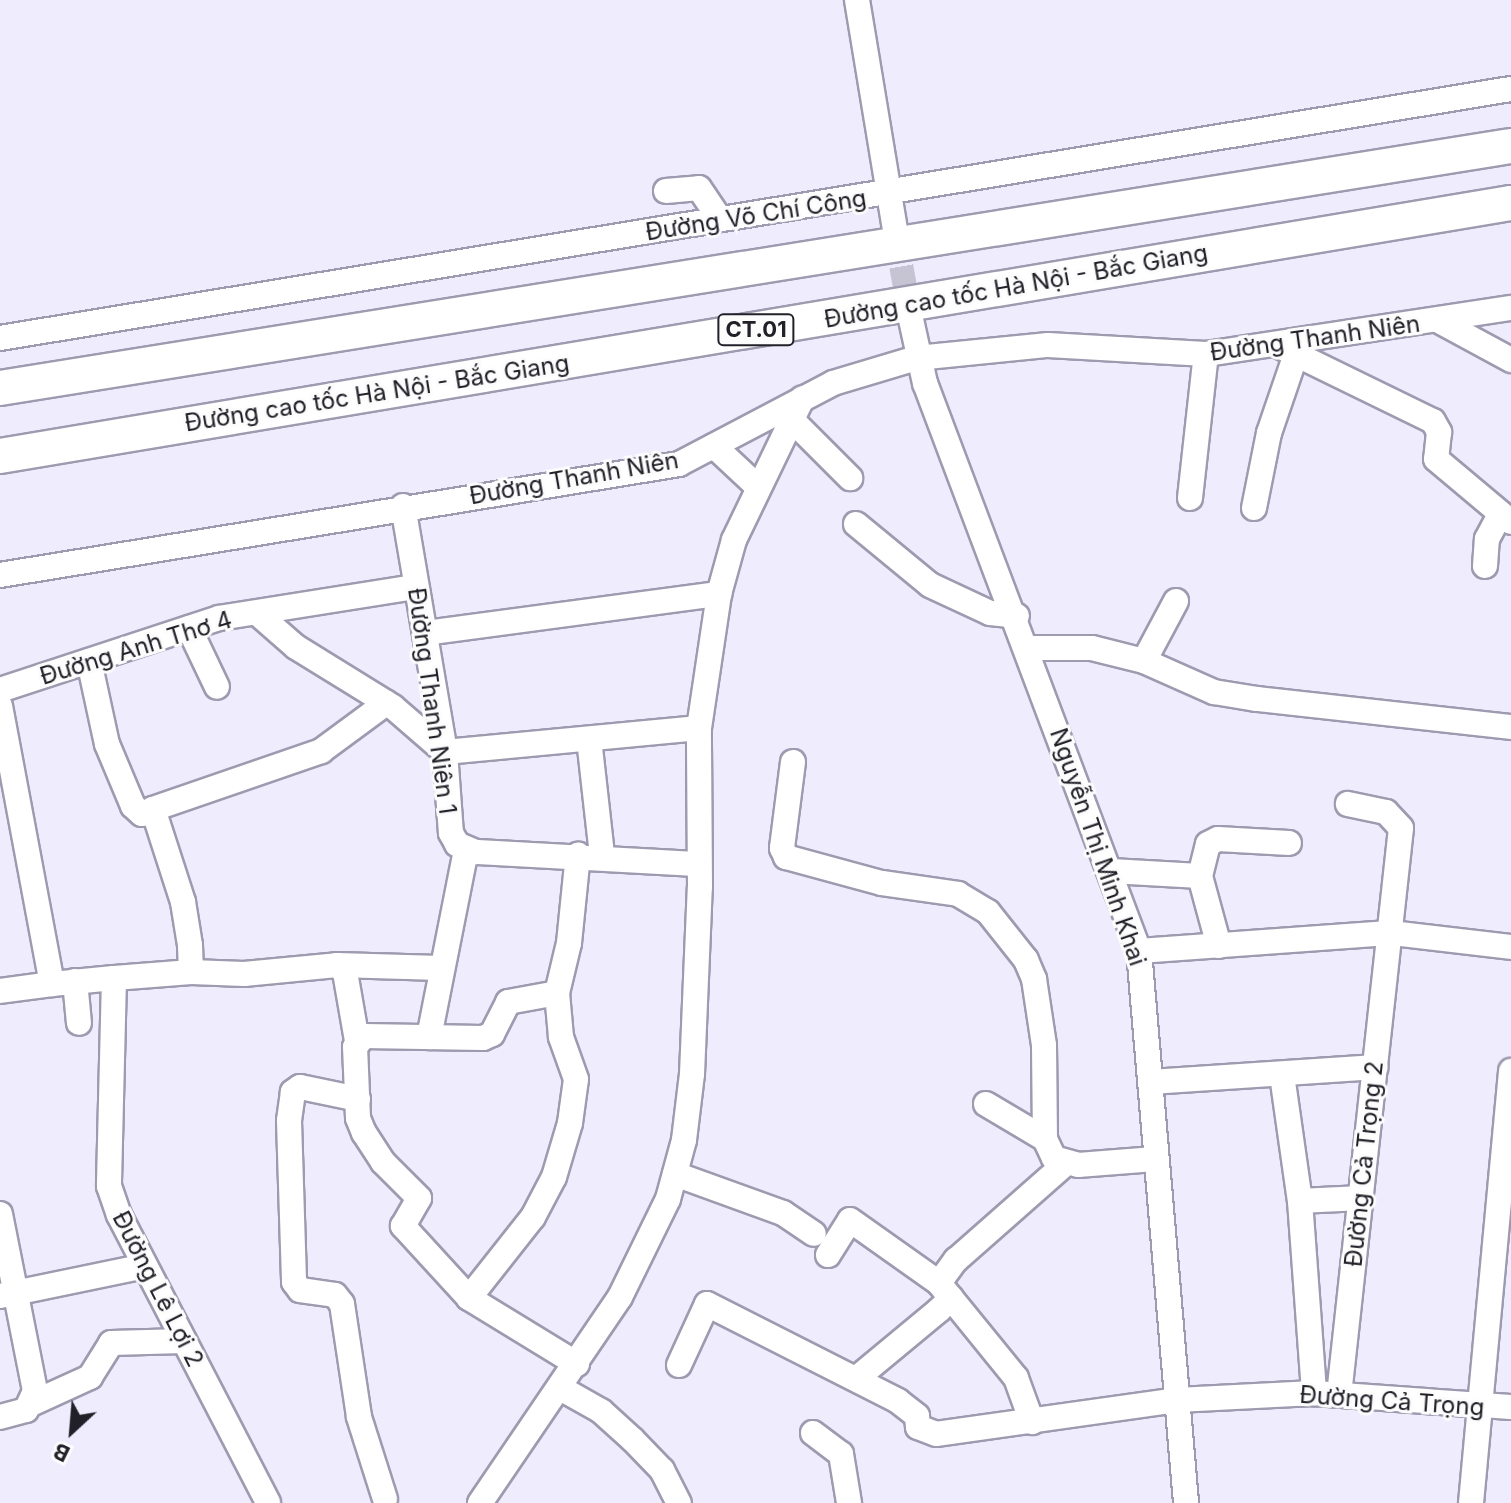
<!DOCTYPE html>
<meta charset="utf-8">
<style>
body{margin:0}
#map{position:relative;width:1511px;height:1503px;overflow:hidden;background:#efecfe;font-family:Inter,sans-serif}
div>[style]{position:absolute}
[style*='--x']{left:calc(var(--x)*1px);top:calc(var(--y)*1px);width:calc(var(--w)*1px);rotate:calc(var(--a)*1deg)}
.minor-tunnel>*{height:24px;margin-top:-12px;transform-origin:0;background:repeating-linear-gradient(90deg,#c6c3d3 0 24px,transparent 0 36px)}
.roads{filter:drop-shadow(2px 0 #9e9aaf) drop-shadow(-2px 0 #9e9aaf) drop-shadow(0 2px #9e9aaf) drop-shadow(0 -2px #9e9aaf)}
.minor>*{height:24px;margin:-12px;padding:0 12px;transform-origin:12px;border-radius:12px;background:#fff}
.highway>*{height:34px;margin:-17px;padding:0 17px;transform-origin:17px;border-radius:17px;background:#fff}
span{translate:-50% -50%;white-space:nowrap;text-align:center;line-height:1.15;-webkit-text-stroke:6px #fcfcfc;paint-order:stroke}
.shield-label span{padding:2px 6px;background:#fcfcfc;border:2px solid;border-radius:6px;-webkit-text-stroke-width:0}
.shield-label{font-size:22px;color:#212028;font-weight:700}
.street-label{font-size:24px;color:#212028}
.north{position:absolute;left:32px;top:1391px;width:80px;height:80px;-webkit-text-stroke:6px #fcfcfc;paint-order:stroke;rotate:206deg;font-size:22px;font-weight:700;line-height:32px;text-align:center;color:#212028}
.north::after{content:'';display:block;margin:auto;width:28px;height:36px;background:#212028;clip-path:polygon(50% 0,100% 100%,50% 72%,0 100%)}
</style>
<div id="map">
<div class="minor-tunnel">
<div style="--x:895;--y:231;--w:85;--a:79.9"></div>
</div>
<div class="roads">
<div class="minor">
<div style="--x:857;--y:0;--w:233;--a:80.6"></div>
<div style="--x:666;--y:191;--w:33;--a:-5"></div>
<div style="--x:699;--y:188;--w:37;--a:56"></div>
<div style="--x:910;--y:315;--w:70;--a:77.6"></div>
<div style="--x:925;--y:383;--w:607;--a:69.36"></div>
<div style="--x:1139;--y:951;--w:554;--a:85.13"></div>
<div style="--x:1439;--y:321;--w:82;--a:28.4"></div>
<div style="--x:0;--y:338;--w:1531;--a:-9.36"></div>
<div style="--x:1279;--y:346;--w:171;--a:26"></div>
<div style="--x:1433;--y:421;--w:13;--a:61"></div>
<div style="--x:1439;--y:432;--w:27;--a:96"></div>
<div style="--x:1436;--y:459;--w:98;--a:40"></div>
<div style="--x:793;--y:421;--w:81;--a:45"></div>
<div style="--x:714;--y:446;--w:60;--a:43"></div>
<div style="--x:1190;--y:498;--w:145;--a:-83.7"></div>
<div style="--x:403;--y:506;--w:250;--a:80.3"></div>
<div style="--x:445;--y:752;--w:81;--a:85.8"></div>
<div style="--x:451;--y:833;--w:13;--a:61"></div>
<div style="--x:457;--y:844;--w:21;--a:23"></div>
<div style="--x:476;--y:852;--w:222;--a:3.1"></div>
<div style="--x:1254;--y:508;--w:76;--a:-78.7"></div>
<div style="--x:1269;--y:433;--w:83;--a:-71.1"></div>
<div style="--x:856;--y:524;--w:96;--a:39.5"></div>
<div style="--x:930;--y:585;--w:66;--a:25"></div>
<div style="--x:990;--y:613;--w:27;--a:6"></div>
<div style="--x:1485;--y:566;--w:27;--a:-86"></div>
<div style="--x:1487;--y:539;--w:27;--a:-62"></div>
<div style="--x:0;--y:575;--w:688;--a:-9.28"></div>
<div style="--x:679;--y:464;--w:174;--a:-27.7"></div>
<div style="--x:833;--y:383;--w:88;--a:-16.6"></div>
<div style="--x:917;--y:358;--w:132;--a:-5.7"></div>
<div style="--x:1048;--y:345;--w:158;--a:3.3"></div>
<div style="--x:1206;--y:354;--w:308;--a:-8.6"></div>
<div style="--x:257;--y:613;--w:52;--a:41.1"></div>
<div style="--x:296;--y:647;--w:114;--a:31.7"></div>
<div style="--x:393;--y:707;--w:69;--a:40.9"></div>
<div style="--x:445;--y:752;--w:255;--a:-5.4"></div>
<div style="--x:189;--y:628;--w:65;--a:64.6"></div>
<div style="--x:425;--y:633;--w:297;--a:-7.6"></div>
<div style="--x:1028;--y:648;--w:64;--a:0"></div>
<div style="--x:1092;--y:648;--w:54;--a:14"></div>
<div style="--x:1144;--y:661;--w:77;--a:23.9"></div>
<div style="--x:1214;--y:692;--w:44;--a:9.2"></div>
<div style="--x:1257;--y:699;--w:256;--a:6.3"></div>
<div style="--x:89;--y:661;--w:85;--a:77.8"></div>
<div style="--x:107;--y:744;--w:67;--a:67.2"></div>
<div style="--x:133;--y:806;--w:12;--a:42"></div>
<div style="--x:142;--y:814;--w:12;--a:-24"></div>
<div style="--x:153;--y:809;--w:98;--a:72.1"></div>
<div style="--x:183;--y:902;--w:44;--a:80.8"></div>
<div style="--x:190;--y:945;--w:27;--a:88"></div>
<div style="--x:191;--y:972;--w:77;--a:175.5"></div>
<div style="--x:1144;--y:661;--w:68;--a:-61.9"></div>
<div style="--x:0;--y:690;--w:231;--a:-18.2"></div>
<div style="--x:219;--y:618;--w:198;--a:-9"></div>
<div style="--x:0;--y:706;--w:283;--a:79.4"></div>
<div style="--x:52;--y:984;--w:52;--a:172.3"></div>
<div style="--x:589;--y:739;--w:117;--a:83.6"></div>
<div style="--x:793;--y:762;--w:87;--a:97.3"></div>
<div style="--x:782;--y:848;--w:10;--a:66"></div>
<div style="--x:786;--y:857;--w:99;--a:15.2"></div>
<div style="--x:882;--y:883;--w:77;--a:8.2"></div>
<div style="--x:958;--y:894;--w:35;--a:31"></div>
<div style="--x:988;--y:912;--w:61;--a:51.6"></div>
<div style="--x:1026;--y:960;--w:21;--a:67"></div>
<div style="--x:1034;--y:979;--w:67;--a:81.4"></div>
<div style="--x:1044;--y:1045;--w:94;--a:89.4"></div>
<div style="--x:1045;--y:1139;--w:21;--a:65"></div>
<div style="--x:1054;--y:1158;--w:25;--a:16"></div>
<div style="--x:1078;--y:1165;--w:77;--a:-4.5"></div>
<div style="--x:153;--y:809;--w:178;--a:-19"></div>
<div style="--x:321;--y:751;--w:81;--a:-36.4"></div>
<div style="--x:1111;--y:871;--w:89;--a:3.2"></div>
<div style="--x:1219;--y:946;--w:73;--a:-105.2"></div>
<div style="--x:1200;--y:876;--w:33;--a:-76"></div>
<div style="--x:1208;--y:844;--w:11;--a:-27"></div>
<div style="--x:1218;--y:839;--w:71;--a:3.2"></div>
<div style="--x:1139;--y:951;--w:254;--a:-4.1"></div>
<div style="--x:1392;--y:933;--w:120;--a:6.7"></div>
<div style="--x:337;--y:965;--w:104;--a:1.7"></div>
<div style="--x:191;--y:972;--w:53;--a:2.2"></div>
<div style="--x:244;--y:974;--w:93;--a:-5.5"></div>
<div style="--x:337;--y:965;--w:11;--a:41"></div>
<div style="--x:345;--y:972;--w:70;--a:80.1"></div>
<div style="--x:75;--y:981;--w:42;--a:84.6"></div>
<div style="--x:52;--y:984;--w:62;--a:-5.5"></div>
<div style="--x:114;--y:978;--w:208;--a:91.4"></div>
<div style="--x:109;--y:1186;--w:31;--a:71"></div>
<div style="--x:119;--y:1215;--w:324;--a:62.6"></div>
<div style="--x:429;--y:1037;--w:191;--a:-78.8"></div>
<div style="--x:1282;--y:1075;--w:127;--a:81.9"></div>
<div style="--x:1300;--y:1201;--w:193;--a:85.8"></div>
<div style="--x:1151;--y:1082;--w:225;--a:-3.8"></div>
<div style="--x:358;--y:1099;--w:59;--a:-168.3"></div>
<div style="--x:300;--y:1087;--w:9;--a:144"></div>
<div style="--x:293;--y:1092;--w:29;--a:98"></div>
<div style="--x:289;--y:1121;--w:161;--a:88.2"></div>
<div style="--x:294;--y:1282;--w:10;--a:53"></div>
<div style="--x:300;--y:1290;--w:35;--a:8"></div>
<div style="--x:335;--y:1295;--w:11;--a:52"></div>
<div style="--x:342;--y:1304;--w:114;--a:81.4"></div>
<div style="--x:359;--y:1417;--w:86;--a:72.4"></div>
<div style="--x:986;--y:1104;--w:69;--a:30.7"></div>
<div style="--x:675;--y:1174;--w:115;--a:19.9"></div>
<div style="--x:783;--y:1213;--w:37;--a:34"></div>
<div style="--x:1300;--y:1201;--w:61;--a:-2.8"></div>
<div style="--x:0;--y:1214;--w:180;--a:78.8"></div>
<div style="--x:35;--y:1391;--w:21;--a:115"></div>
<div style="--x:26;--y:1410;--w:27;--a:165"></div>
<div style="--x:828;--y:1255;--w:41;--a:-57.8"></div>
<div style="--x:850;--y:1220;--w:109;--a:35.3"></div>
<div style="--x:0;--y:1296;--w:148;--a:-11.7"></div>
<div style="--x:469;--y:1298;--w:103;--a:-51.7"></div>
<div style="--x:533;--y:1217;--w:45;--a:-62.3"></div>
<div style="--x:554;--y:1177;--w:56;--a:-73.5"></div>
<div style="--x:570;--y:1123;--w:44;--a:-82.2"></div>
<div style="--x:576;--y:1079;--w:45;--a:-109.7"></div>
<div style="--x:561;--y:1037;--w:44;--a:-95.2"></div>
<div style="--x:951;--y:1298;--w:103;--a:50.9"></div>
<div style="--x:1016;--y:1378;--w:47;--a:70"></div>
<div style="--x:577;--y:1364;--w:127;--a:-148.6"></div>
<div style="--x:469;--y:1298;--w:98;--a:-132.5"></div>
<div style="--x:403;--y:1226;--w:32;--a:-60"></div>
<div style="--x:419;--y:1198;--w:51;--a:-135"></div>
<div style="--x:383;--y:1162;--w:35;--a:-123"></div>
<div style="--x:364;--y:1133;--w:16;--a:-112"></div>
<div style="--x:358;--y:1118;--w:71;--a:-92.4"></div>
<div style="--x:355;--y:1047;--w:14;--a:-51"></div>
<div style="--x:364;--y:1036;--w:119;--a:1"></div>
<div style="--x:483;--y:1038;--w:10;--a:-24"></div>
<div style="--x:492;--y:1034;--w:36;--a:-63"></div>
<div style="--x:508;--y:1002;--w:50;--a:-10.4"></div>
<div style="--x:557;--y:993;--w:51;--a:-76.5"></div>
<div style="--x:569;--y:943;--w:89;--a:-84.2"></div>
<div style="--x:679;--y:1365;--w:67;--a:-65.3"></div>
<div style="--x:707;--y:1304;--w:214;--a:26.9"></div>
<div style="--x:898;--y:1401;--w:24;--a:38"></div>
<div style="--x:917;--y:1416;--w:11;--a:85"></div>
<div style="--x:918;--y:1427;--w:19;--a:21"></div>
<div style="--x:936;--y:1434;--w:243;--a:-8"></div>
<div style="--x:1177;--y:1400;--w:137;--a:-2.9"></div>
<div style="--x:1314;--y:1393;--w:197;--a:4.1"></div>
<div style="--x:857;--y:1378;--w:107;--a:-39.7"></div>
<div style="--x:939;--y:1310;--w:17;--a:-45"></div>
<div style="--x:951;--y:1298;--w:19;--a:-129"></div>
<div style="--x:939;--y:1283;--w:29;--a:-54"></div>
<div style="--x:956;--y:1260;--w:145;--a:-41.4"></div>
<div style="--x:562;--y:1389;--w:45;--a:29.4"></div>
<div style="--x:601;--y:1411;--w:43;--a:42.2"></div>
<div style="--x:633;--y:1440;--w:42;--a:46"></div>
<div style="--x:662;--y:1470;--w:37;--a:63"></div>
<div style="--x:1339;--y:1395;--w:570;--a:-83.76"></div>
<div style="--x:1401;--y:828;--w:22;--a:-133"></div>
<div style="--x:1386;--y:812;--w:39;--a:-168"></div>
<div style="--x:33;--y:1403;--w:63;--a:-24.5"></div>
<div style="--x:90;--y:1377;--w:40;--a:-58"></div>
<div style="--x:111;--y:1343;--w:73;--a:-1.6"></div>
<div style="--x:813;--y:1433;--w:35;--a:37"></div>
<div style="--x:841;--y:1454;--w:50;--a:80.7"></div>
<div style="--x:480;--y:1503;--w:249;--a:-55.8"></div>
<div style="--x:620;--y:1297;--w:109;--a:-63.9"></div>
<div style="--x:668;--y:1199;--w:61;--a:-74.8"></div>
<div style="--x:684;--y:1140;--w:66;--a:-83.1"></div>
<div style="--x:692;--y:1074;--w:187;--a:-87.6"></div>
<div style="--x:700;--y:887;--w:159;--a:-90.4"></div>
<div style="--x:699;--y:728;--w:135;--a:-81.5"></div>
<div style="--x:719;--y:594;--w:56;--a:-74.5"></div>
<div style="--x:734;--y:540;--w:157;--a:-64.3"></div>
<div style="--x:1471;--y:1503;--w:434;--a:-84.7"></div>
</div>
<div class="highway">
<div style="--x:0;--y:388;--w:1530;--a:-9.1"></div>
<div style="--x:0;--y:456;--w:1532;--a:-9.51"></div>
</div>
</div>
<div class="shield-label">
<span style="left:756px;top:330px">CT.01</span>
</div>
<div class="street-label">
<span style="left:756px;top:215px;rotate:-9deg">Đường Võ Chí Công</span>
<span style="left:1016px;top:286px;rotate:-10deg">Đường cao tốc Hà Nội - Bắc Giang</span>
<span style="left:1315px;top:338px;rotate:-8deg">Đường Thanh Niên</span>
<span style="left:377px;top:393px;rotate:-9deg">Đường cao tốc Hà Nội - Bắc Giang</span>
<span style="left:574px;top:478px;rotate:-10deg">Đường Thanh Niên</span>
<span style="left:136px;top:648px;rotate:-17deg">Đường Anh Thơ 4</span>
<span style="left:432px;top:701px;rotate:82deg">Đường Thanh Niên 1</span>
<span style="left:1098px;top:847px;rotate:71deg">Nguyễn Thị Minh Khai</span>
<span style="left:1364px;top:1164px;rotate:-84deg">Đường Cả Trọng 2</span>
<span style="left:158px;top:1289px;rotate:63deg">Đường Lê Lợi 2</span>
<span style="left:1392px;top:1401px;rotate:4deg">Đường Cả Trọng</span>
</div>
<div class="north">B</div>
</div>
